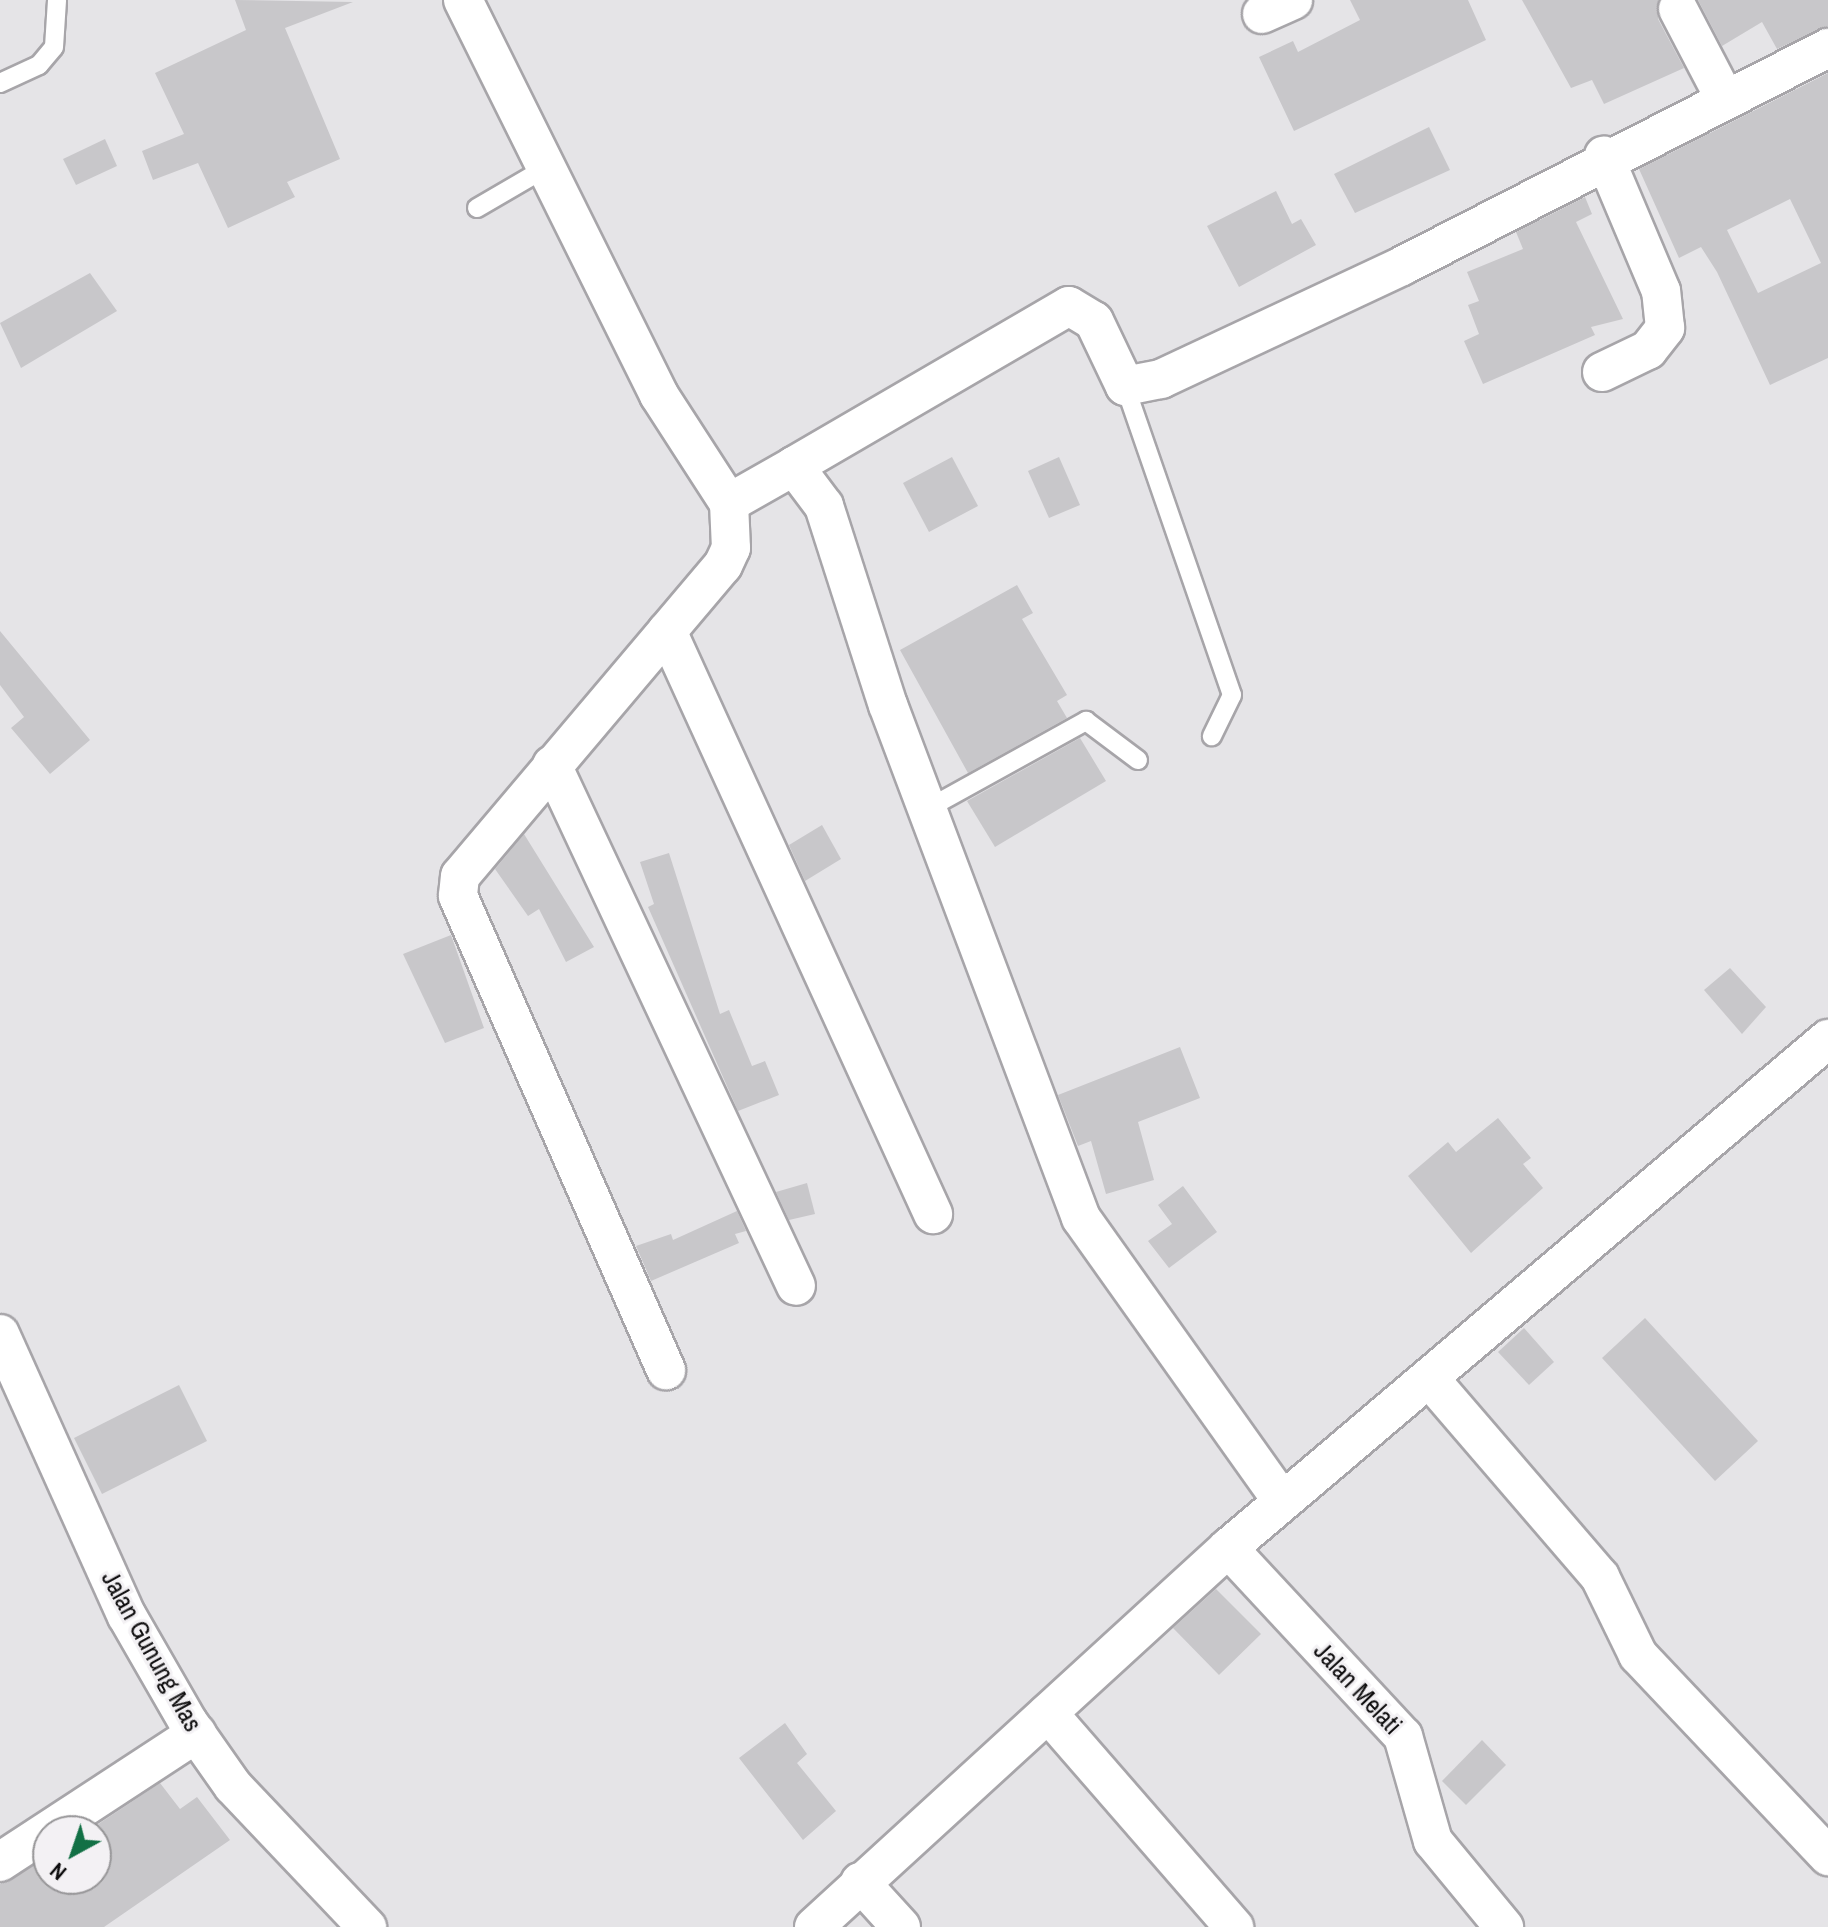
<!DOCTYPE html>
<style>
body{margin:0}
#map{position:relative;width:1828px;height:1927px;overflow:hidden;background:#e5e4e7;font-family:"Archivo Narrow",sans-serif}
div>[style]{position:absolute}
[style*='--x']{left:calc(var(--x)*1px);top:calc(var(--y)*1px);width:calc(var(--w)*1px);rotate:calc(var(--a)*1deg)}
.building>*{inset:0;background:#c8c7ca}
.roads{filter:drop-shadow(2px 0 #a7a5a9) drop-shadow(-2px 0 #a7a5a9) drop-shadow(0 2px #a7a5a9) drop-shadow(0 -2px #a7a5a9)}
.service>*{height:18px;margin:-9px;padding:0 9px;transform-origin:9px;border-radius:9px;background:#fff}
.minor>*{height:38px;margin:-19px;padding:0 19px;transform-origin:19px;border-radius:19px;background:#fff}
span{translate:-50% -50%;white-space:nowrap;text-align:center;line-height:1.15;-webkit-text-stroke:6px #f3f1f4;paint-order:stroke}
.street-label{font-size:26px;color:#0e0d0e}
.north{position:absolute;left:32px;top:1815px;width:80px;height:80px;box-sizing:border-box;background:#f3f1f4;border:2px solid #979698;border-radius:50%;rotate:220deg;font-size:22px;font-weight:700;line-height:32px;text-align:center;color:#0e0d0e}
.north::after{content:'';display:block;margin:auto;width:28px;height:36px;background:#127045;clip-path:polygon(50% 0,100% 100%,50% 72%,0 100%)}
</style>
<div id="map">
<div class="building">
<div style="clip-path:polygon(235px 0,353px 2px,285px 28px,340px 159px,287px 182px,295px 197px,228px 228px,198px 163px,153px 180px,142px 151px,184px 134px,155px 73px,246px 30px)"></div>
<div style="clip-path:polygon(1350px 0,1468px 0,1486px 40px,1294px 131px,1259px 57px,1293px 41px,1298px 52px,1360px 20px)"></div>
<div style="clip-path:polygon(1522px 0,1658px 0,1658px 19px,1684px 68px,1604px 104px,1592px 80px,1571px 88px)"></div>
<div style="clip-path:polygon(1698px 0,1828px 0,1828px 26px,1777px 49px,1762px 22px,1722px 46px)"></div>
<div style="clip-path:polygon(evenodd,1828px 73px,1828px 358px,1770px 385px,1717px 272px,1701px 247px,1679px 258px,1639px 169px,1828px 73px,1790px 199px,1821px 263px,1758px 293px,1727px 230px,1790px 199px)"></div>
<div style="clip-path:polygon(1429px 127px,1450px 170px,1355px 213px,1334px 174px)"></div>
<div style="clip-path:polygon(105px 139px,117px 166px,76px 185px,63px 159px)"></div>
<div style="clip-path:polygon(1276px 191px,1292px 224px,1301px 219px,1316px 245px,1239px 287px,1207px 226px)"></div>
<div style="clip-path:polygon(1585px 197px,1592px 214px,1576px 222px,1623px 319px,1591px 327px,1595px 335px,1483px 384px,1464px 341px,1479px 334px,1468px 305px,1479px 301px,1467px 272px,1523px 249px,1516px 232px)"></div>
<div style="clip-path:polygon(90px 273px,117px 311px,21px 368px,0 323px)"></div>
<div style="clip-path:polygon(952px 457px,978px 506px,929px 532px,903px 483px)"></div>
<div style="clip-path:polygon(1059px 457px,1080px 505px,1049px 518px,1028px 471px)"></div>
<div style="clip-path:polygon(1017px 585px,1033px 613px,1022px 619px,1067px 695px,1057px 701px,1067px 718px,968px 773px,900px 650px)"></div>
<div style="clip-path:polygon(0 631px,90px 740px,50px 774px,11px 728px,24px 717px,0 685px)"></div>
<div style="clip-path:polygon(1080px 738px,1106px 781px,995px 847px,967px 801px)"></div>
<div style="clip-path:polygon(822px 825px,841px 859px,805px 881px,789px 845px)"></div>
<div style="clip-path:polygon(524px 834px,594px 947px,566px 962px,539px 909px,528px 916px,495px 869px)"></div>
<div style="clip-path:polygon(669px 853px,720px 1014px,729px 1010px,752px 1066px,765px 1061px,779px 1095px,738px 1111px,648px 907px,654px 904px,640px 862px)"></div>
<div style="clip-path:polygon(451px 935px,484px 1028px,445px 1043px,403px 954px)"></div>
<div style="clip-path:polygon(1730px 968px,1766px 1007px,1742px 1034px,1704px 990px)"></div>
<div style="clip-path:polygon(1180px 1047px,1200px 1098px,1138px 1122px,1154px 1180px,1106px 1194px,1091px 1141px,1078px 1146px,1058px 1095px)"></div>
<div style="clip-path:polygon(1498px 1118px,1531px 1158px,1523px 1164px,1543px 1188px,1471px 1253px,1408px 1176px,1448px 1142px,1456px 1152px)"></div>
<div style="clip-path:polygon(807px 1183px,815px 1214px,789px 1220px,776px 1192px)"></div>
<div style="clip-path:polygon(1183px 1186px,1217px 1232px,1169px 1268px,1148px 1241px,1172px 1224px,1158px 1205px)"></div>
<div style="clip-path:polygon(737px 1211px,746px 1231px,735px 1234px,739px 1243px,651px 1281px,636px 1246px,671px 1234px,673px 1240px)"></div>
<div style="clip-path:polygon(1645px 1318px,1758px 1441px,1715px 1481px,1602px 1358px)"></div>
<div style="clip-path:polygon(1524px 1328px,1554px 1362px,1529px 1385px,1498px 1352px)"></div>
<div style="clip-path:polygon(179px 1385px,207px 1441px,102px 1494px,74px 1438px)"></div>
<div style="clip-path:polygon(1216px 1589px,1261px 1634px,1219px 1675px,1173px 1628px)"></div>
<div style="clip-path:polygon(785px 1723px,807px 1754px,797px 1763px,836px 1811px,803px 1840px,739px 1758px)"></div>
<div style="clip-path:polygon(1482px 1740px,1506px 1765px,1466px 1805px,1442px 1781px)"></div>
<div style="clip-path:polygon(160px 1783px,180px 1809px,197px 1797px,230px 1840px,104px 1927px,0 1927px,0 1884px,48px 1857px,48px 1879px,96px 1879px,96px 1831px,88px 1831px)"></div>
</div>
<div class="roads">
<div class="service">
<div style="--x:0;--y:83;--w:43;--a:-24.8"></div>
<div style="--x:39;--y:65;--w:23;--a:-50"></div>
<div style="--x:54;--y:47;--w:47;--a:-86.3"></div>
<div style="--x:477;--y:208;--w:75;--a:-30.3"></div>
<div style="--x:1125;--y:386;--w:327;--a:70.9"></div>
<div style="--x:1232;--y:695;--w:46;--a:116"></div>
<div style="--x:927;--y:809;--w:182;--a:-29"></div>
<div style="--x:1086;--y:721;--w:65;--a:36.9"></div>
</div>
<div class="minor">
<div style="--x:463;--y:0;--w:441;--a:63.6"></div>
<div style="--x:659;--y:395;--w:129;--a:57.1"></div>
<div style="--x:729;--y:503;--w:45;--a:87.5"></div>
<div style="--x:731;--y:548;--w:19;--a:115"></div>
<div style="--x:723;--y:565;--w:407;--a:130.2"></div>
<div style="--x:460;--y:876;--w:20;--a:96"></div>
<div style="--x:458;--y:896;--w:518;--a:66.31"></div>
<div style="--x:1678;--y:9;--w:99;--a:62.4"></div>
<div style="--x:1262;--y:14;--w:34;--a:-24"></div>
<div style="--x:1602;--y:372;--w:51;--a:-25.6"></div>
<div style="--x:1648;--y:350;--w:28;--a:-52"></div>
<div style="--x:1665;--y:328;--w:37;--a:-96"></div>
<div style="--x:1661;--y:291;--w:147;--a:-112.9"></div>
<div style="--x:794;--y:466;--w:318;--a:-30.2"></div>
<div style="--x:1069;--y:306;--w:29;--a:31"></div>
<div style="--x:1094;--y:321;--w:72;--a:64.5"></div>
<div style="--x:1125;--y:386;--w:37;--a:-11"></div>
<div style="--x:1161;--y:379;--w:266;--a:-25.1"></div>
<div style="--x:1402;--y:266;--w:479;--a:-27.1"></div>
<div style="--x:729;--y:503;--w:75;--a:-29.6"></div>
<div style="--x:794;--y:466;--w:50;--a:53.1"></div>
<div style="--x:824;--y:506;--w:209;--a:72.2"></div>
<div style="--x:888;--y:705;--w:548;--a:69.38"></div>
<div style="--x:1081;--y:1218;--w:347;--a:54.6"></div>
<div style="--x:667;--y:631;--w:641;--a:65.47"></div>
<div style="--x:552;--y:765;--w:575;--a:64.9"></div>
<div style="--x:0;--y:1334;--w:309;--a:65.8"></div>
<div style="--x:127;--y:1616;--w:122;--a:60.1"></div>
<div style="--x:188;--y:1722;--w:78;--a:54.9"></div>
<div style="--x:233;--y:1786;--w:195;--a:46.5"></div>
<div style="--x:1429;--y:1378;--w:262;--a:49.3"></div>
<div style="--x:1600;--y:1577;--w:87;--a:64"></div>
<div style="--x:1638;--y:1655;--w:277;--a:46.6"></div>
<div style="--x:1228;--y:1548;--w:257;--a:47.1"></div>
<div style="--x:1403;--y:1736;--w:109;--a:74.1"></div>
<div style="--x:1433;--y:1841;--w:112;--a:50.5"></div>
<div style="--x:1048;--y:1713;--w:284;--a:49"></div>
<div style="--x:0;--y:1862;--w:235;--a:-33.2"></div>
<div style="--x:860;--y:1882;--w:61;--a:47.7"></div>
<div style="--x:814;--y:1927;--w:561;--a:-42.47"></div>
<div style="--x:1228;--y:1548;--w:787;--a:-40.31"></div>
</div>
</div>
<div class="street-label">
<span style="left:152px;top:1651px;rotate:61deg">Jalan Gunung Mas</span>
<span style="left:1358px;top:1688px;rotate:47deg">Jalan Melati</span>
</div>
<div class="north">N</div>
</div>
